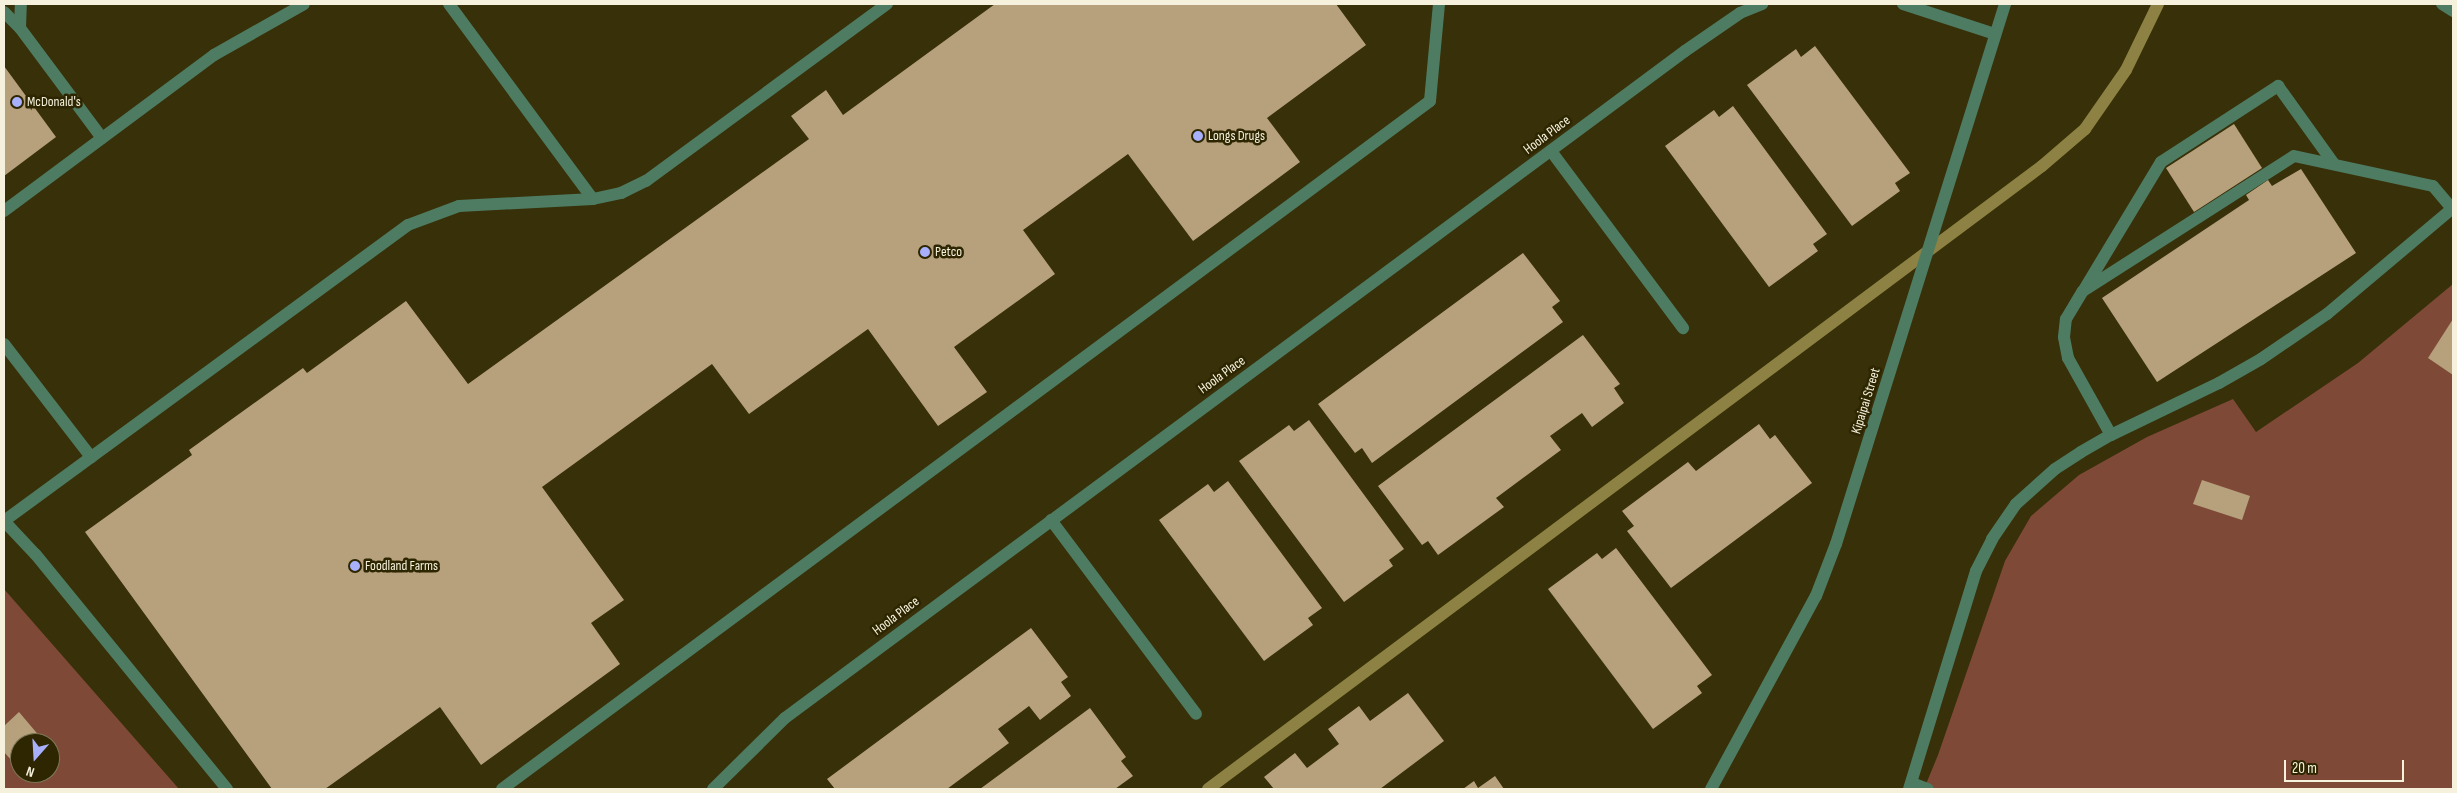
<!DOCTYPE html>
<style>
body{margin:0}
#map{position:relative;width:2457px;height:793px;overflow:hidden;background:#373009;font-family:"Sofia Sans Condensed",sans-serif}
div>[style]{position:absolute}
[style*='--x']{left:calc(var(--x)*1px);top:calc(var(--y)*1px);width:calc(var(--w)*1px);rotate:calc(var(--a)*1deg)}
.green>*{inset:0;background:#7f4937}
.stream>*{height:12px;margin:-6px;padding:0 6px;transform-origin:6px;border-radius:6px;background:#8d8243}
.building>*{inset:0;background:#b7a17d}
.lane>*{height:12px;margin:-6px;padding:0 6px;transform-origin:6px;border-radius:6px;background:#4e7c62}
.street>*{height:12px;margin:-6px;padding:0 6px;transform-origin:6px;border-radius:6px;background:#4e7c62}
.dots>*{width:14px;height:14px;translate:-50% -50%;box-sizing:border-box;border:2px solid #2d2600;border-radius:50%}
span{translate:-50% -50%;white-space:nowrap;text-align:center;line-height:1.15;-webkit-text-stroke:5px #2d2600;paint-order:stroke}
.poi-label{font-size:14px;color:#f5f1dc}
.left{translate:0 -50%;text-align:left}
.street-label{font-size:14px;color:#f5f1dc}
.frame{position:absolute;inset:0;border:5px solid #f5f1dc;pointer-events:none}
.north{position:absolute;left:10px;top:733px;width:50px;height:50px;box-sizing:border-box;background:#2d2600;border:1px solid #7d7758;border-radius:50%;rotate:199deg;font-size:14px;font-weight:700;line-height:20px;text-align:center;color:#f5f1dc}
.north::after{content:'';display:block;margin:auto;width:18px;height:22px;background:#a8b0fc;clip-path:polygon(50% 0,100% 100%,50% 72%,0 100%)}
.scale{position:absolute;left:2284px;top:760px;width:120px;height:22px;box-sizing:border-box;border:2px solid #f5f1dc;border-top:0;padding-left:6px;font-size:15px;line-height:18px;white-space:nowrap;color:#f5f1dc;-webkit-text-stroke:4px #2d2600;paint-order:stroke}
</style>
<div id="map">
<div class="green">
<div style="clip-path:polygon(2453px 284px,2453px 789px,1924px 789px,1938px 755px,2005px 561px,2031px 516px,2079px 475px,2147px 437px,2233px 399px,2256px 432px,2358px 363px)"></div>
<div style="clip-path:polygon(evenodd,4px 589px,179px 789px,4px 789px,4px 589px,20px 743px,50px 743px,50px 773px,20px 773px,20px 743px)"></div>
</div>
<div class="stream">
<div style="--x:1208;--y:789;--w:1041;--a:-36.76"></div>
<div style="--x:2042;--y:166;--w:57;--a:-40.7"></div>
<div style="--x:2085;--y:129;--w:72;--a:-55.2"></div>
<div style="--x:2126;--y:70;--w:73;--a:-64.1"></div>
</div>
<div class="building">
<div style="clip-path:polygon(995px 4px,1336px 4px,1366px 45px,1267px 118px,1300px 162px,1193px 241px,1128px 154px,1023px 230px,1055px 274px,954px 347px,987px 392px,938px 426px,868px 329px,749px 414px,712px 364px,542px 487px,624px 600px,591px 623px,620px 664px,481px 765px,440px 707px,325px 789px,272px 789px,85px 532px,192px 455px,189px 450px,303px 368px,307px 373px,406px 301px,468px 384px,809px 139px,791px 116px,826px 90px,843px 115px)"></div>
<div style="clip-path:polygon(1815px 46px,1910px 173px,1895px 183px,1900px 191px,1852px 226px,1747px 85px,1796px 49px,1801px 57px)"></div>
<div style="clip-path:polygon(4px 66px,56px 137px,4px 176px)"></div>
<div style="clip-path:polygon(1733px 106px,1827px 234px,1813px 244px,1818px 251px,1769px 287px,1665px 146px,1714px 110px,1719px 117px)"></div>
<div style="clip-path:polygon(2234px 124px,2262px 168px,2194px 212px,2166px 168px)"></div>
<div style="clip-path:polygon(2301px 169px,2356px 253px,2157px 382px,2102px 298px,2249px 200px,2246px 195px,2268px 180px,2272px 186px)"></div>
<div style="clip-path:polygon(1523px 253px,1560px 301px,1552px 307px,1563px 322px,1372px 463px,1362px 448px,1355px 453px,1318px 404px)"></div>
<div style="clip-path:polygon(2453px 319px,2453px 375px,2428px 358px)"></div>
<div style="clip-path:polygon(1583px 335px,1620px 384px,1614px 388px,1624px 403px,1592px 427px,1582px 413px,1550px 436px,1561px 450px,1496px 498px,1504px 507px,1438px 555px,1428px 541px,1422px 545px,1378px 486px)"></div>
<div style="clip-path:polygon(1309px 420px,1404px 549px,1389px 560px,1393px 566px,1344px 602px,1239px 461px,1289px 425px,1294px 431px)"></div>
<div style="clip-path:polygon(1759px 424px,1770px 439px,1775px 435px,1812px 483px,1671px 588px,1627px 531px,1634px 526px,1622px 511px,1688px 462px,1696px 471px)"></div>
<div style="clip-path:polygon(2202px 480px,2250px 496px,2242px 520px,2193px 504px)"></div>
<div style="clip-path:polygon(1228px 481px,1322px 608px,1308px 618px,1313px 625px,1264px 661px,1159px 520px,1208px 484px,1214px 492px)"></div>
<div style="clip-path:polygon(1616px 548px,1712px 675px,1697px 686px,1702px 693px,1653px 729px,1548px 589px,1597px 553px,1602px 559px)"></div>
<div style="clip-path:polygon(1031px 628px,1068px 677px,1061px 682px,1071px 696px,1040px 720px,1029px 706px,998px 729px,1009px 743px,947px 789px,835px 789px,827px 779px)"></div>
<div style="clip-path:polygon(1408px 693px,1444px 741px,1380px 789px,1274px 789px,1264px 777px,1295px 753px,1307px 768px,1339px 744px,1328px 729px,1359px 706px,1370px 721px)"></div>
<div style="clip-path:polygon(1090px 708px,1126px 757px,1121px 761px,1133px 776px,1115px 789px,980px 789px)"></div>
<div style="clip-path:polygon(19px 712px,41px 738px,35px 743px,20px 743px,20px 756px,13px 762px,4px 752px,4px 726px)"></div>
<div style="clip-path:polygon(1495px 776px,1504px 789px,1463px 789px,1474px 781px,1478px 788px)"></div>
</div>
<div class="lane">
<div style="--x:449;--y:4;--w:242;--a:53.6"></div>
<div style="--x:4;--y:12;--w:23;--a:45"></div>
<div style="--x:20;--y:28;--w:137;--a:53.3"></div>
<div style="--x:20;--y:28;--w:24;--a:-88"></div>
<div style="--x:1551;--y:151;--w:221;--a:53.3"></div>
<div style="--x:4;--y:211;--w:262;--a:-36.6"></div>
<div style="--x:214;--y:55;--w:103;--a:-29.5"></div>
<div style="--x:2085;--y:288;--w:147;--a:-58.9"></div>
<div style="--x:2161;--y:162;--w:140;--a:-33"></div>
<div style="--x:2278;--y:86;--w:96;--a:54.3"></div>
<div style="--x:4;--y:344;--w:143;--a:52.4"></div>
<div style="--x:2111;--y:435;--w:88;--a:-119.2"></div>
<div style="--x:2068;--y:358;--w:21;--a:-101"></div>
<div style="--x:2064;--y:337;--w:18;--a:-84"></div>
<div style="--x:2066;--y:319;--w:33;--a:-59"></div>
<div style="--x:2083;--y:291;--w:250;--a:-32.6"></div>
<div style="--x:2294;--y:156;--w:142;--a:12.2"></div>
<div style="--x:2433;--y:186;--w:30;--a:50"></div>
<div style="--x:1051;--y:520;--w:242;--a:53.2"></div>
<div style="--x:1912;--y:783;--w:17;--a:21"></div>
<div style="--x:227;--y:789;--w:303;--a:-129.2"></div>
<div style="--x:35;--y:554;--w:45;--a:-133.2"></div>
<div style="--x:4;--y:521;--w:501;--a:-36.23"></div>
<div style="--x:408;--y:225;--w:54;--a:-20.4"></div>
<div style="--x:459;--y:206;--w:134;--a:-3"></div>
<div style="--x:593;--y:199;--w:29;--a:-12"></div>
<div style="--x:621;--y:193;--w:28;--a:-26"></div>
<div style="--x:646;--y:181;--w:299;--a:-36.3"></div>
<div style="--x:502;--y:789;--w:1155;--a:-36.55"></div>
<div style="--x:1430;--y:101;--w:97;--a:-84.7"></div>
<div style="--x:1909;--y:789;--w:228;--a:-72.9"></div>
<div style="--x:1976;--y:571;--w:36;--a:-63"></div>
<div style="--x:1992;--y:539;--w:42;--a:-55.6"></div>
<div style="--x:2016;--y:504;--w:52;--a:-41.9"></div>
<div style="--x:2055;--y:469;--w:31;--a:-33"></div>
<div style="--x:2081;--y:452;--w:34;--a:-30"></div>
<div style="--x:2111;--y:435;--w:120;--a:-25.7"></div>
<div style="--x:2219;--y:383;--w:48;--a:-29.7"></div>
<div style="--x:2261;--y:359;--w:80;--a:-34.3"></div>
<div style="--x:2327;--y:314;--w:165;--a:-40.1"></div>
</div>
<div class="street">
<div style="--x:1903;--y:4;--w:97;--a:18.1"></div>
<div style="--x:2442;--y:4;--w:13;--a:32"></div>
<div style="--x:713;--y:789;--w:101;--a:-44.6"></div>
<div style="--x:785;--y:718;--w:1120;--a:-36.54"></div>
<div style="--x:1685;--y:51;--w:67;--a:-34.6"></div>
<div style="--x:1740;--y:13;--w:24;--a:-22"></div>
<div style="--x:1711;--y:789;--w:220;--a:-61.5"></div>
<div style="--x:1816;--y:596;--w:56;--a:-69"></div>
<div style="--x:1836;--y:544;--w:566;--a:-72.62"></div>
</div>
<div class="dots">
<div style="left:17px;top:102px;background:#a8b0fc"></div>
<div style="left:1198px;top:136px;background:#a8b0fc"></div>
<div style="left:925px;top:252px;background:#a8b0fc"></div>
<div style="left:355px;top:566px;background:#a8b0fc"></div>
</div>
<div class="poi-label">
<span class="left" style="left:27px;top:102px">McDonald's</span>
<span class="left" style="left:1208px;top:136px">Longs Drugs</span>
<span class="left" style="left:935px;top:252px">Petco</span>
<span class="left" style="left:365px;top:566px">Foodland Farms</span>
</div>
<div class="street-label">
<span style="left:1547px;top:135px;rotate:-37deg">Hoola Place</span>
<span style="left:1222px;top:375px;rotate:-36deg">Hoola Place</span>
<span style="left:1866px;top:401px;rotate:-73deg">Kipaipai Street</span>
<span style="left:896px;top:616px;rotate:-37deg">Hoola Place</span>
</div>
<div class="frame"></div>
<div class="north">N</div>
<div class="scale">20 m</div>
</div>
